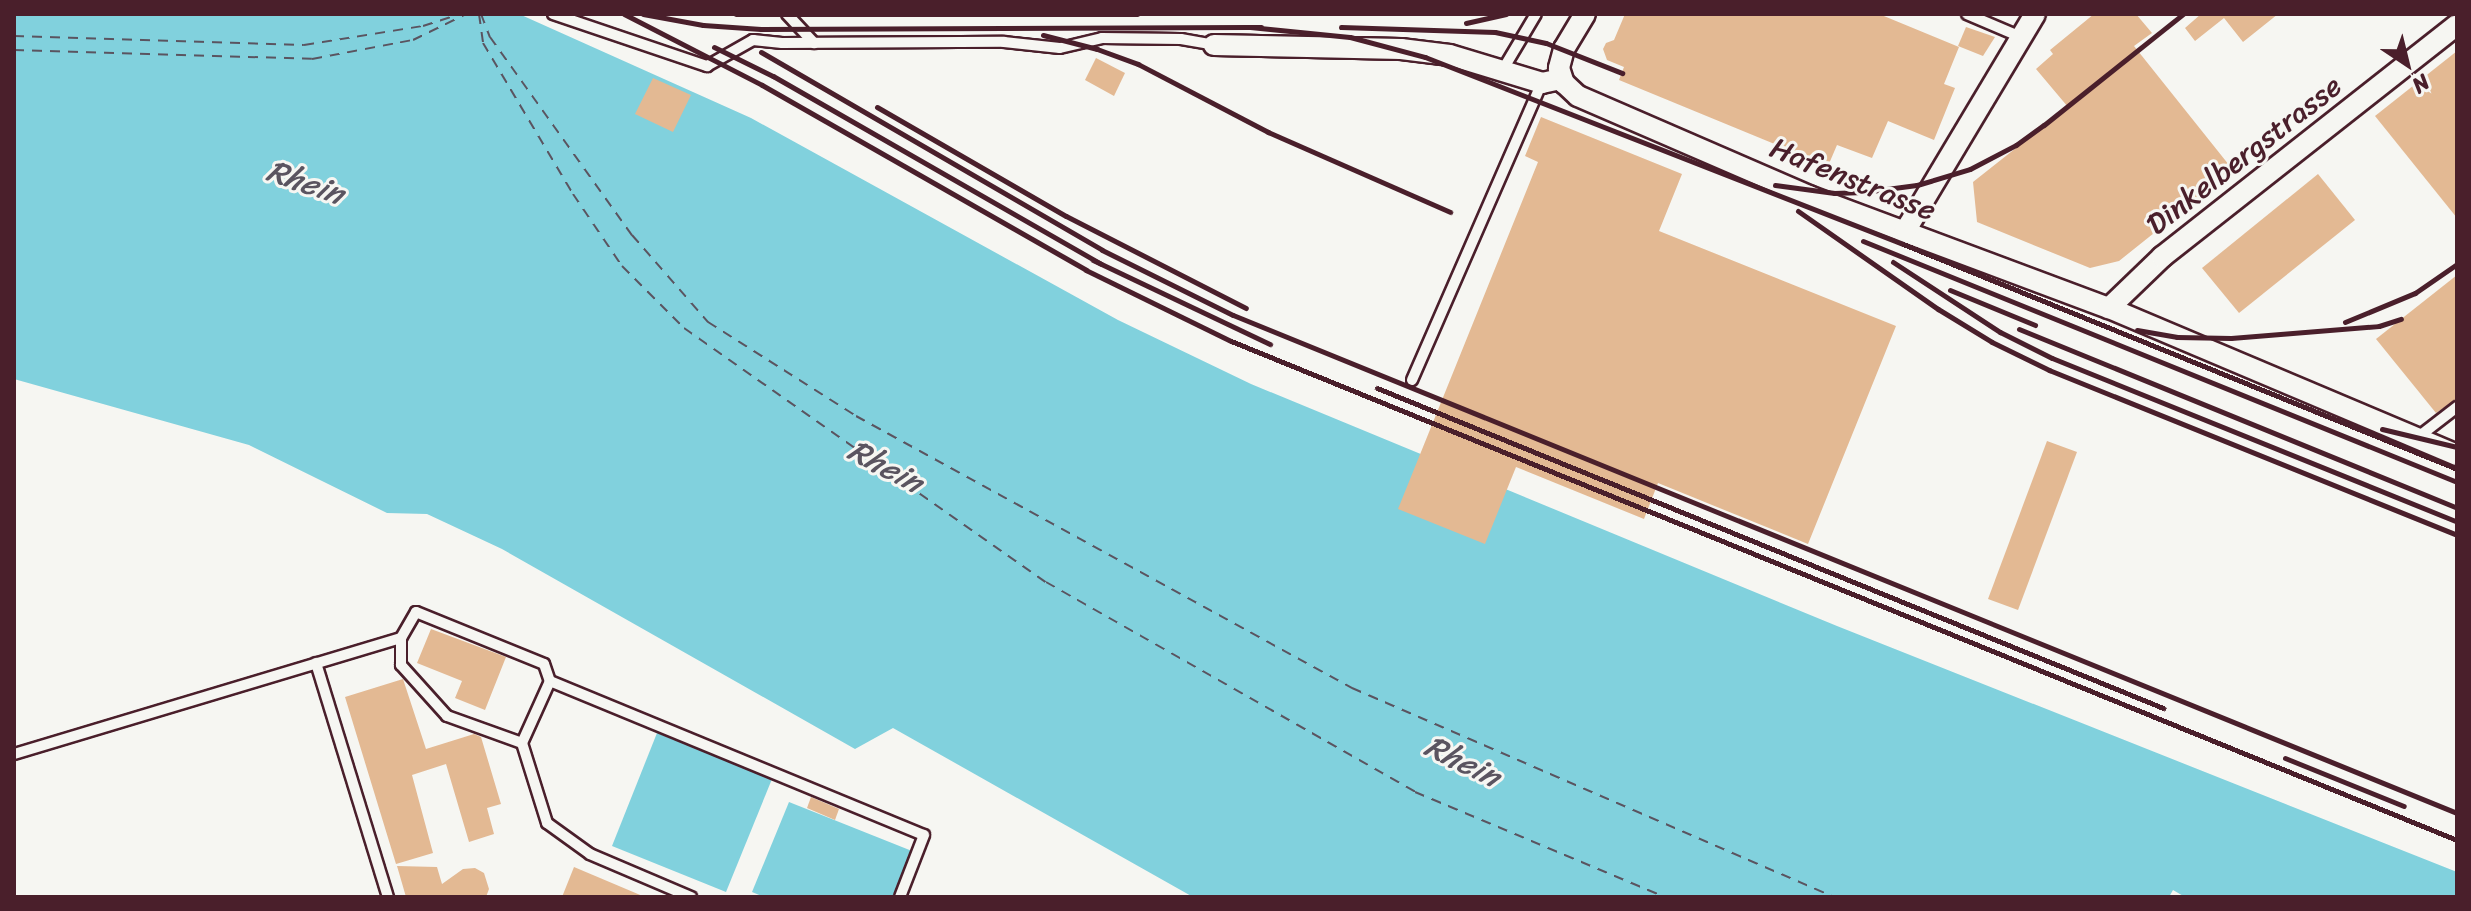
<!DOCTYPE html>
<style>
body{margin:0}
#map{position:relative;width:2471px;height:911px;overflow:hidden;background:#f6f6f2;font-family:Sriracha,sans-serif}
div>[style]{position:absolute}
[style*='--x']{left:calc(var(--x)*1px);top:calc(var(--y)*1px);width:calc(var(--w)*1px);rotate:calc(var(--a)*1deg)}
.water>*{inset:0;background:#81d1dd}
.ferry>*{height:2px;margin-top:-1px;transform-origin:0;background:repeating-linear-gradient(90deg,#5a5460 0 10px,transparent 0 18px)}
.building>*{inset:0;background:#e3b993}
.roads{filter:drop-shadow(2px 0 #4a1f2b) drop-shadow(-2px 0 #4a1f2b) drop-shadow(0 2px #4a1f2b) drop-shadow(0 -2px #4a1f2b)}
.service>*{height:10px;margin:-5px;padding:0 5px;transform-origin:5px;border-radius:5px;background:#f6f6f2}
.minor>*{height:20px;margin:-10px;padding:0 10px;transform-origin:10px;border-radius:10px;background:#f6f6f2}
.rail>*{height:5px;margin:-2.5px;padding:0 2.5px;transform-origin:2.5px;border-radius:2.5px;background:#4a1f2b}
span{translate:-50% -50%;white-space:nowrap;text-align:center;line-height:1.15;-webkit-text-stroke:6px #f6f6f2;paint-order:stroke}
.street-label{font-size:30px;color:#4a1f2b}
.water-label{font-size:32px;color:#5a5460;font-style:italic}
.frame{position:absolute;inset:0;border:16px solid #4a1f2b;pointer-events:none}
.north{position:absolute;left:2367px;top:24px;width:80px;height:80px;-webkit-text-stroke:6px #f6f6f2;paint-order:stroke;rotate:145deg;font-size:22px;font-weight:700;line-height:32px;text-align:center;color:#4a1f2b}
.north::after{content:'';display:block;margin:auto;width:28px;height:36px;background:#4a1f2b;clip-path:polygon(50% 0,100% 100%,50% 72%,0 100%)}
</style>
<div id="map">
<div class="water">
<div style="clip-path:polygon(14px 14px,519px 14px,751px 118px,1118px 320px,1251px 384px,1837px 626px,2457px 872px,2457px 897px,2185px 897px,2173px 890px,2169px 897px,1193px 897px,893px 728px,855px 749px,502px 549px,427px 514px,387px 513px,249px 445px,14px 379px)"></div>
<div style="clip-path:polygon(657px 733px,772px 779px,726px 892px,612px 846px)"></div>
<div style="clip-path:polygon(789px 802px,912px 851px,893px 897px,764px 897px,752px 892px)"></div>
</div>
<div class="ferry">
<div style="--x:479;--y:14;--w:29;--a:82"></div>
<div style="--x:483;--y:43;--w:176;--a:59.2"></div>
<div style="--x:573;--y:194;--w:87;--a:55.8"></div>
<div style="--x:622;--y:266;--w:88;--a:45"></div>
<div style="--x:684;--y:328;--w:442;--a:35.1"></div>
<div style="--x:1046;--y:582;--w:425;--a:29.6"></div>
<div style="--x:1415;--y:792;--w:271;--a:22.8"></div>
<div style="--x:481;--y:14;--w:25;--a:69"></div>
<div style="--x:490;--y:37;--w:244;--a:54.4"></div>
<div style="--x:632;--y:235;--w:116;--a:48.9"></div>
<div style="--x:708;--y:322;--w:175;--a:32.4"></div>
<div style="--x:856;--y:416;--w:566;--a:28.74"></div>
<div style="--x:1352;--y:688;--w:525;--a:23.44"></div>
<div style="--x:14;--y:36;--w:290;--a:1.8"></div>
<div style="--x:304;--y:45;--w:121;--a:-9.1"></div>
<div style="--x:423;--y:26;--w:39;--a:-18"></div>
<div style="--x:14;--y:50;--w:298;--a:1.7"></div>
<div style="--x:312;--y:59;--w:103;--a:-10.7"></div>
<div style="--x:413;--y:40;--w:59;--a:-26.1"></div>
</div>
<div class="building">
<div style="clip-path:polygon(1625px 14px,1879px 14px,1959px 47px,1944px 84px,1955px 88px,1934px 140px,1888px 121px,1872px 158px,1837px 145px,1828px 166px,1619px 80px,1624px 67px,1607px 60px,1603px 49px,1606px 43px,1614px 40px)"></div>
<div style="clip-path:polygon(2094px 14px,2136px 14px,2152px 33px,2134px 46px,2233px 170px,2119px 261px,2090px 268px,1977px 222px,1973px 182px,2068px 107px,2036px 69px,2053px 54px,2050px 50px)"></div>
<div style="clip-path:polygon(2201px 14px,2278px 14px,2243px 42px,2224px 18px,2195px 41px,2185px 28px)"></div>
<div style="clip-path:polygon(1966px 27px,1995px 37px,1983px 56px,1958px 46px)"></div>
<div style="clip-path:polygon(2457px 51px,2457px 218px,2375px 116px)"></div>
<div style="clip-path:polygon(1096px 58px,1125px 73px,1114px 96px,1085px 80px)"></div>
<div style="clip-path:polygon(653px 78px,691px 95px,673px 132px,635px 114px)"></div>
<div style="clip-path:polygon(1541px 117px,1682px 174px,1659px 231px,1896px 326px,1808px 544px,1658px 483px,1644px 519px,1516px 467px,1485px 544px,1398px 509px,1538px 162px,1525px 156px)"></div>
<div style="clip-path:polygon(2318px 174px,2355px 220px,2239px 313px,2202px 268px)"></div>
<div style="clip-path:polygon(2457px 275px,2457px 399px,2436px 413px,2376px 339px)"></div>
<div style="clip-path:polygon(2047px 441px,2077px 452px,2018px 610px,1988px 599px)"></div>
<div style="clip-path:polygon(431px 629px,506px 657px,485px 710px,455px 698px,462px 681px,417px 663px)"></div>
<div style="clip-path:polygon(403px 679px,426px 749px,474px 734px,481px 737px,501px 804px,487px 808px,494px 834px,469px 842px,446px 764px,412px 775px,433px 853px,396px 864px,345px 697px)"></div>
<div style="clip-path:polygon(811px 797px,839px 809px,835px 820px,807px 808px)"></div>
<div style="clip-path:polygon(397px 866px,437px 867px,442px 884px,463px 869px,475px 868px,484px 873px,489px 889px,486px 897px,406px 897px)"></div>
<div style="clip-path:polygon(574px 867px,645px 897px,562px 897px)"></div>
</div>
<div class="roads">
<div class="service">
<div style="--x:553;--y:14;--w:163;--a:18.7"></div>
<div style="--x:707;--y:66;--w:53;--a:-29.5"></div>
<div style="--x:753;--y:40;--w:29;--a:6"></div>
<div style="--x:782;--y:43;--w:222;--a:-0.3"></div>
<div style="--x:1004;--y:42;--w:56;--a:6.1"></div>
<div style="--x:1060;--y:48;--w:43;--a:-13.4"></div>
<div style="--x:1102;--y:38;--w:79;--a:0.7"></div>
<div style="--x:1181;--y:39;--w:34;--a:10"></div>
<div style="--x:787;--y:14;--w:40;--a:47"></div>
<div style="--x:1967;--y:14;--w:59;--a:23.1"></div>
<div style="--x:1502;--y:71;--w:66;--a:-59.2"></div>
<div style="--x:1412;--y:380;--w:324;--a:-66.4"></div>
<div style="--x:2417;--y:438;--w:51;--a:-37.8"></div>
<div style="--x:316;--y:663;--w:245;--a:72.9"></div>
<div style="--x:550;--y:681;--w:68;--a:114.3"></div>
<div style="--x:522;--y:743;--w:84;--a:72.6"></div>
<div style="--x:547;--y:823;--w:53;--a:35.8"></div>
<div style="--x:590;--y:854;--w:110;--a:23.1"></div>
<div style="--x:522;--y:743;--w:80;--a:-160.2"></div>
<div style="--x:447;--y:716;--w:69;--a:-132"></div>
<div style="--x:401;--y:665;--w:27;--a:-90"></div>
<div style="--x:401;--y:638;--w:30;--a:-60"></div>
<div style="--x:416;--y:612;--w:138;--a:22.1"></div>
<div style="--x:544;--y:664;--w:18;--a:71"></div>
<div style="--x:550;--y:681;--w:404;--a:22.4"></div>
<div style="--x:924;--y:835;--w:66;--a:111.2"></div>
<div style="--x:14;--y:754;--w:404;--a:-16.7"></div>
</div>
<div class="minor">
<div style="--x:1585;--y:14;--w:41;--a:121"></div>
<div style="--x:1564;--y:49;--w:20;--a:105"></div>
<div style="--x:1559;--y:68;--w:16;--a:72"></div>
<div style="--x:1564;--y:83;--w:19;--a:43"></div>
<div style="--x:1578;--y:96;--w:252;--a:23.4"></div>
<div style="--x:1809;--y:196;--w:320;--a:20.5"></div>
<div style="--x:2109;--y:308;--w:378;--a:22.9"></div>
<div style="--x:1214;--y:45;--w:187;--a:1.2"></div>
<div style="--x:1401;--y:49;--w:49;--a:7"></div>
<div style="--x:1450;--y:55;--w:96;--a:16.9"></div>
<div style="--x:1542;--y:83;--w:19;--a:-12"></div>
<div style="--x:1904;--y:233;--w:255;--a:-59.1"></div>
<div style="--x:2109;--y:308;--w:74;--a:-43.9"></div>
<div style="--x:2162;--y:257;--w:375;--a:-38.2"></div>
</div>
</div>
<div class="rail">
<div style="--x:624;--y:14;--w:155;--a:27.2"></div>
<div style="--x:762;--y:85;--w:373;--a:29.7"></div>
<div style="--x:1086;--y:270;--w:161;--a:26.1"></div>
<div style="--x:1231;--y:341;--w:1324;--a:22.15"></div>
<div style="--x:643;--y:14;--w:61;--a:10.4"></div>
<div style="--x:703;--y:25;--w:58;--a:3.9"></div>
<div style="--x:761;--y:29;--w:500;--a:-0.23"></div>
<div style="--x:736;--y:14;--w:401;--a:0"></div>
<div style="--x:1466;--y:23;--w:41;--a:-12.7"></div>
<div style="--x:1250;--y:27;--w:100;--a:5.7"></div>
<div style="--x:1350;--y:37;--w:78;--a:14.9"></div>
<div style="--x:1425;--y:57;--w:513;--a:21.37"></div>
<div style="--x:1903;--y:244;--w:598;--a:22.1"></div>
<div style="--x:1341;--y:27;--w:154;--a:1.9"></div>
<div style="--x:1495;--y:32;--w:52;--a:12.2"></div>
<div style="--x:1546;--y:43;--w:82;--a:21.5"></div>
<div style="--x:1043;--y:35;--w:56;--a:14.5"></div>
<div style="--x:1097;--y:49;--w:44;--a:20.1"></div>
<div style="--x:1138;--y:64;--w:147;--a:27.6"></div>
<div style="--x:1268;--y:132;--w:199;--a:23.7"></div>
<div style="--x:714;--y:47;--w:66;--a:26.2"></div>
<div style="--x:773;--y:76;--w:378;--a:29.8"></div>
<div style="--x:761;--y:52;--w:394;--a:30.1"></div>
<div style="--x:1102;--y:250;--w:146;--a:26.4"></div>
<div style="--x:1233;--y:315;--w:1321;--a:22.14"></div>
<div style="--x:877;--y:107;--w:218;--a:30"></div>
<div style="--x:1066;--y:216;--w:202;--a:27.1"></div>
<div style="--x:1775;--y:185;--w:60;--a:7.7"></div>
<div style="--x:1834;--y:193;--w:30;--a:-2"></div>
<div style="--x:1864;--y:192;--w:53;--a:-7.5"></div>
<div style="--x:1917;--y:185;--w:55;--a:-16.8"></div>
<div style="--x:1970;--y:169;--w:52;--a:-27.6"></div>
<div style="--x:2016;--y:145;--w:34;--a:-36"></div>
<div style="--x:2044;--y:125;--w:178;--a:-38.6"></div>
<div style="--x:1798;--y:211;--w:171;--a:35"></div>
<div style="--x:1938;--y:309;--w:63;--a:31.4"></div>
<div style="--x:1992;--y:342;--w:64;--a:26.2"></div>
<div style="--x:2049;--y:370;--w:440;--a:22"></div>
<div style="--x:1863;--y:241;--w:641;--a:22.08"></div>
<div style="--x:1093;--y:260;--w:196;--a:25.4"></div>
<div style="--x:1893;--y:262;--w:128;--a:33.2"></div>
<div style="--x:2000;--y:332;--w:58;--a:26.6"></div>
<div style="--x:2052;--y:358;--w:437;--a:22"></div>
<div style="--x:1950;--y:290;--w:92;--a:22.4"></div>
<div style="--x:2345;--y:322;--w:76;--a:-22.5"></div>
<div style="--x:2415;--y:293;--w:51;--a:-34.6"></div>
<div style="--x:2019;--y:329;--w:473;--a:22.2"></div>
<div style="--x:2137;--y:330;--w:41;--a:9.9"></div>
<div style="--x:2177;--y:337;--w:54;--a:1.1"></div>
<div style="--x:2231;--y:338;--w:148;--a:-4.6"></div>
<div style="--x:2379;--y:326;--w:23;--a:-18"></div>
<div style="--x:1377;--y:388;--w:849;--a:22.15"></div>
<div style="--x:2382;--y:429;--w:77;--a:13.5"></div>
<div style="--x:2285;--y:758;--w:128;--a:22"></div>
</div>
<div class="street-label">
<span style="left:2244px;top:155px;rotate:-38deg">Dinkelbergstrasse</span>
<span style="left:1853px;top:179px;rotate:22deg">Hafenstrasse</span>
</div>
<div class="water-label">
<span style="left:305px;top:183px;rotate:19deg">Rhein</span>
<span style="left:885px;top:467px;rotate:28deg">Rhein</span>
<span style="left:1462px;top:762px;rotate:26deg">Rhein</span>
</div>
<div class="frame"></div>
<div class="north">N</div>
</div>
